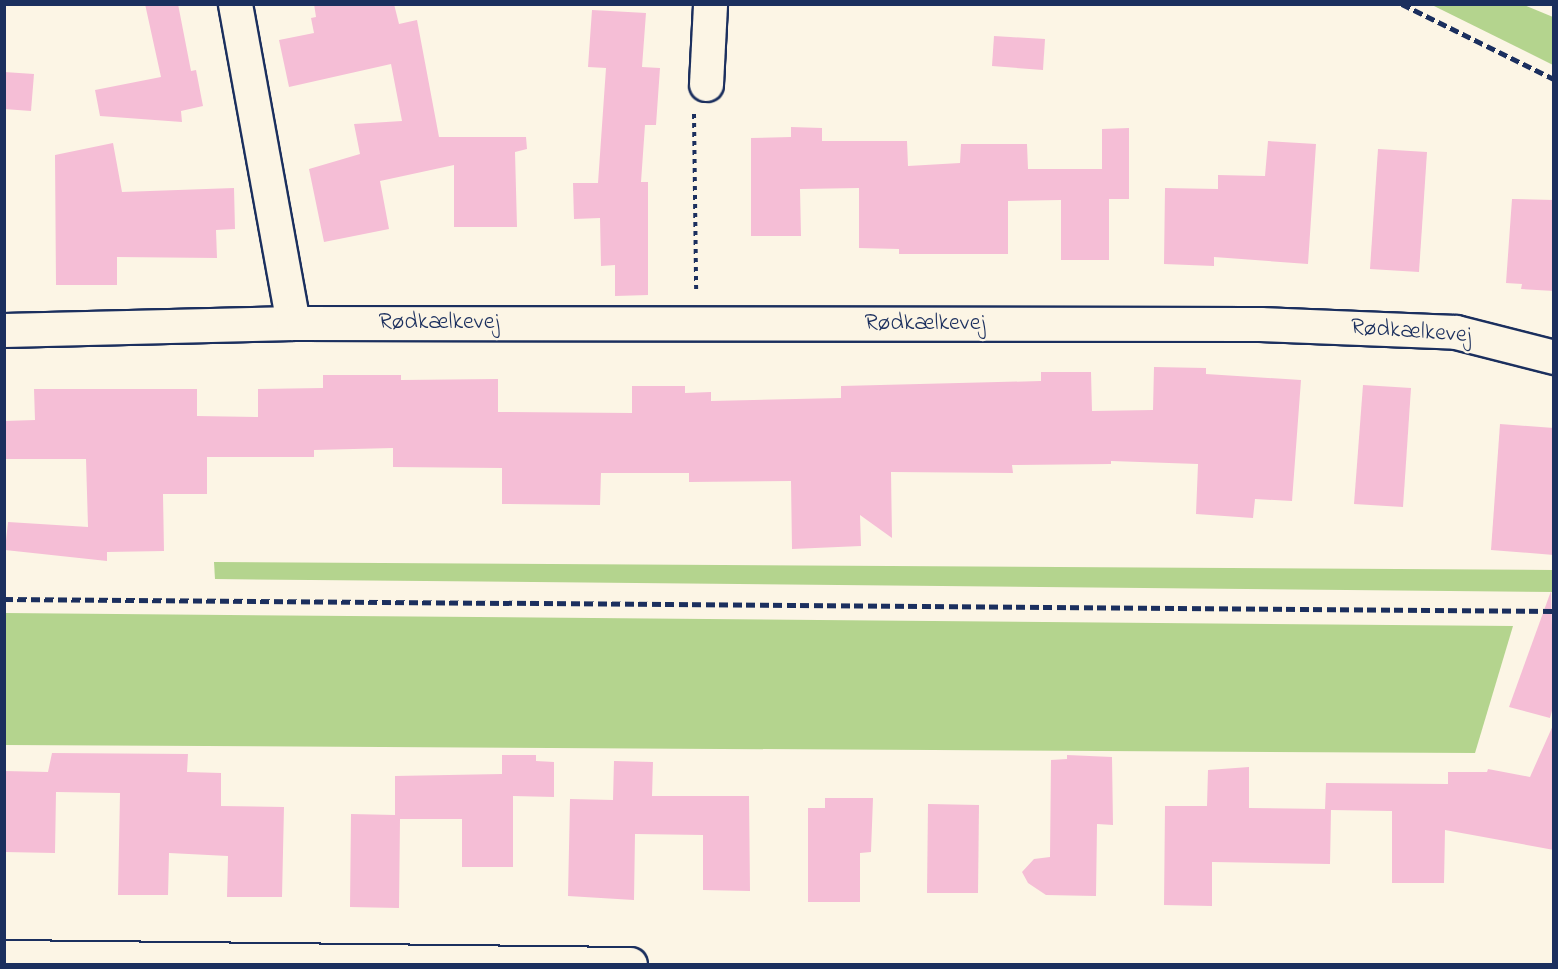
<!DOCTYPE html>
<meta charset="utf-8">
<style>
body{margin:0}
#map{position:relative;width:1558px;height:969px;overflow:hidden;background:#fcf5e5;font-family:"Indie Flower",sans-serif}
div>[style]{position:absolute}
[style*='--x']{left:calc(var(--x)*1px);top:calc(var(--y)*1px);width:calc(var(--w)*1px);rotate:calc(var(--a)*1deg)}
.green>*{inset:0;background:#b4d48e}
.building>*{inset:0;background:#f5bed6}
.path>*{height:4px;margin-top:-2px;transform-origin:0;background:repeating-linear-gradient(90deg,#1b2f5e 0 4.5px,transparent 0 9px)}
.roads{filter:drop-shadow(2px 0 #1b2f5e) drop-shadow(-2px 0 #1b2f5e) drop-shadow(0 2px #1b2f5e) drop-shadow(0 -2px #1b2f5e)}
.minor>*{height:33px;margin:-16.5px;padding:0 16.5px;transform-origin:16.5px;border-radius:16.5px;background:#fcf5e5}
.rail>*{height:4.5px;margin-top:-2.25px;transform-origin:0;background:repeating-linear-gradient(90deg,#1b2f5e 0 9px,transparent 0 13.5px)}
span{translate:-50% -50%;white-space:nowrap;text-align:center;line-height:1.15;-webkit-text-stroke:4.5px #fcf5e5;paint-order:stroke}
.street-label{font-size:24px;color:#1b2f5e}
.frame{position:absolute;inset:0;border:6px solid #1b2f5e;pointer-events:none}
</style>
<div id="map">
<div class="green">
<div style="clip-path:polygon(1432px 5px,1524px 5px,1553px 17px,1553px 65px)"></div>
<div style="clip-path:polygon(214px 562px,1553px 570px,1554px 592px,215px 579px)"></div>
<div style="clip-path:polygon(5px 613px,1513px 626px,1475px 753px,5px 745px)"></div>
</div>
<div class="building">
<div style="clip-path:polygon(145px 4px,178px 4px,191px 71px,196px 70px,203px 106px,181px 111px,182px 122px,100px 116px,95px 90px,161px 77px)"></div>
<div style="clip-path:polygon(314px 4px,394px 4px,399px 24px,417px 20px,439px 137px,526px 137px,527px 149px,515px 152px,517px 227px,454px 227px,454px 165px,380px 181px,389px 229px,324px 242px,309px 169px,360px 154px,354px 124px,402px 121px,391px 64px,289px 87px,279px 40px,314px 33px,311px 18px,316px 17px)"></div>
<div style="clip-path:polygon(592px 10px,646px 13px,642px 67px,660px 68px,656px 125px,645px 125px,641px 182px,648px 182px,648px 295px,615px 296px,615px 265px,601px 266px,600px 218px,574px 219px,573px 183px,598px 183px,606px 68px,588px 67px)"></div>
<div style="clip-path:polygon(994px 36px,1045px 39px,1043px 70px,992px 66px)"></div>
<div style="clip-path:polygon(4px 72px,34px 74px,31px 111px,4px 109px)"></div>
<div style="clip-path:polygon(791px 127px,822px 128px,822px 141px,907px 141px,908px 166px,960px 163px,961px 144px,1027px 144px,1028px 169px,1102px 169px,1102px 129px,1129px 128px,1129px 199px,1109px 199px,1109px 260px,1061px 260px,1061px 200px,1008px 201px,1008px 254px,899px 254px,899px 249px,859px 248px,859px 188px,800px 189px,801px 236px,751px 236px,751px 138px,791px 137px)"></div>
<div style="clip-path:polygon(1268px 141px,1316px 144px,1308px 264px,1214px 257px,1214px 266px,1164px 264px,1165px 188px,1218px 189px,1218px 175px,1265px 176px)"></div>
<div style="clip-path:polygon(113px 143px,122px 192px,234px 188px,235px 229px,216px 230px,217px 258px,117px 257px,117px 285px,56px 285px,55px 155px)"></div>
<div style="clip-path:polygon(1378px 149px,1427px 152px,1419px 272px,1370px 269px)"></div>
<div style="clip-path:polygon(1512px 199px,1554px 200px,1554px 291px,1521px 289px,1522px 284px,1506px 283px)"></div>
<div style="clip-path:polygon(1154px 367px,1206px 368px,1206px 374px,1301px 380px,1292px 501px,1255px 499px,1253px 518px,1196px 514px,1198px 464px,1111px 461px,1111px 464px,1012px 465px,1013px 473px,891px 472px,892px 538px,860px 515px,861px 546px,792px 549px,791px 481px,689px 482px,689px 473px,601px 473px,600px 505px,502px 504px,502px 468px,393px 467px,393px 448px,314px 450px,314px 457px,207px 457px,207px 494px,163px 494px,164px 551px,107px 552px,107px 561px,5px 550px,8px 522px,88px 527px,86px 459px,4px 459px,4px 421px,35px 420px,34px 389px,197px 389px,197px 416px,258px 417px,258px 389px,323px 388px,323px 375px,401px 375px,401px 380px,498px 379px,498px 412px,632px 413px,632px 386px,685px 386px,685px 393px,711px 392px,711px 401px,841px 398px,841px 386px,1041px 381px,1041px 372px,1091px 372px,1092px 411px,1153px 410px)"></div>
<div style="clip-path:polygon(1363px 385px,1411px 388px,1403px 507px,1354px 504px)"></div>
<div style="clip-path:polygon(1500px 424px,1554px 428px,1554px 555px,1491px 550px)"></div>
<div style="clip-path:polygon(1551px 591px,1554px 703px,1550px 718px,1509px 707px)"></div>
<div style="clip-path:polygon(1554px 723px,1554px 850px,1445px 830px,1444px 883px,1392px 883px,1392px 811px,1331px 810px,1330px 864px,1212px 862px,1212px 906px,1164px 905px,1165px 806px,1207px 806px,1208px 770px,1249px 767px,1249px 808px,1325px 809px,1326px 783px,1448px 784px,1448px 772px,1487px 772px,1488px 769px,1530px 777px)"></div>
<div style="clip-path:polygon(52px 753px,188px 754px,187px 772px,221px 773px,221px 806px,284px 807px,282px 897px,227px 897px,228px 856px,169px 853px,168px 895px,118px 895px,120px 793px,56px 792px,55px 853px,4px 852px,4px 771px,48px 772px)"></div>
<div style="clip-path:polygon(502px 755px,536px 755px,536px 761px,554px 762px,554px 797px,513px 796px,513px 867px,462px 867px,462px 819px,400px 819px,399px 908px,350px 907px,351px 814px,395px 815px,395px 776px,502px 774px)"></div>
<div style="clip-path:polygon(1067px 755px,1112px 757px,1113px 825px,1097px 824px,1096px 896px,1046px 895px,1028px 883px,1022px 872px,1034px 859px,1050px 857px,1051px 760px,1067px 759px)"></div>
<div style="clip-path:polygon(614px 761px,653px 762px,652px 796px,749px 796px,750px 891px,703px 890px,703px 835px,635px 834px,634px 900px,568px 896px,570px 799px,613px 800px)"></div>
<div style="clip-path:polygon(825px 798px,873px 798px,871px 852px,860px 853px,860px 902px,808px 902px,808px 808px,825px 808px)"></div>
<div style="clip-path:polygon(928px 804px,979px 805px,978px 893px,927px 893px)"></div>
</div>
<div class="path">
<div style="--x:694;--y:114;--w:175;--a:89.3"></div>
</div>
<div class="roads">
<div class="minor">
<div style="--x:235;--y:4;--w:324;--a:79.7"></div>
<div style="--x:706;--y:84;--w:80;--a:-87.1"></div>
<div style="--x:4;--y:330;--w:289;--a:-1.4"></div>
<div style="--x:293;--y:323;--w:967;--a:0.06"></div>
<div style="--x:1260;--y:324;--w:196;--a:2.3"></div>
<div style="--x:1456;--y:332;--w:101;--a:14.3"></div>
<div style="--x:4;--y:957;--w:626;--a:0.64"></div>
</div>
</div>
<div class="rail">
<div style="--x:1402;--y:4;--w:169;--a:26.3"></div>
<div style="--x:4;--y:599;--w:1550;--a:0.44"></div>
</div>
<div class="street-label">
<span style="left:439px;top:323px">Rødkælkevej</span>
<span style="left:925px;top:324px">Rødkælkevej</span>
<span style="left:1411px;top:332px;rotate:4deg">Rødkælkevej</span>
</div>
<div class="frame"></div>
</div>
